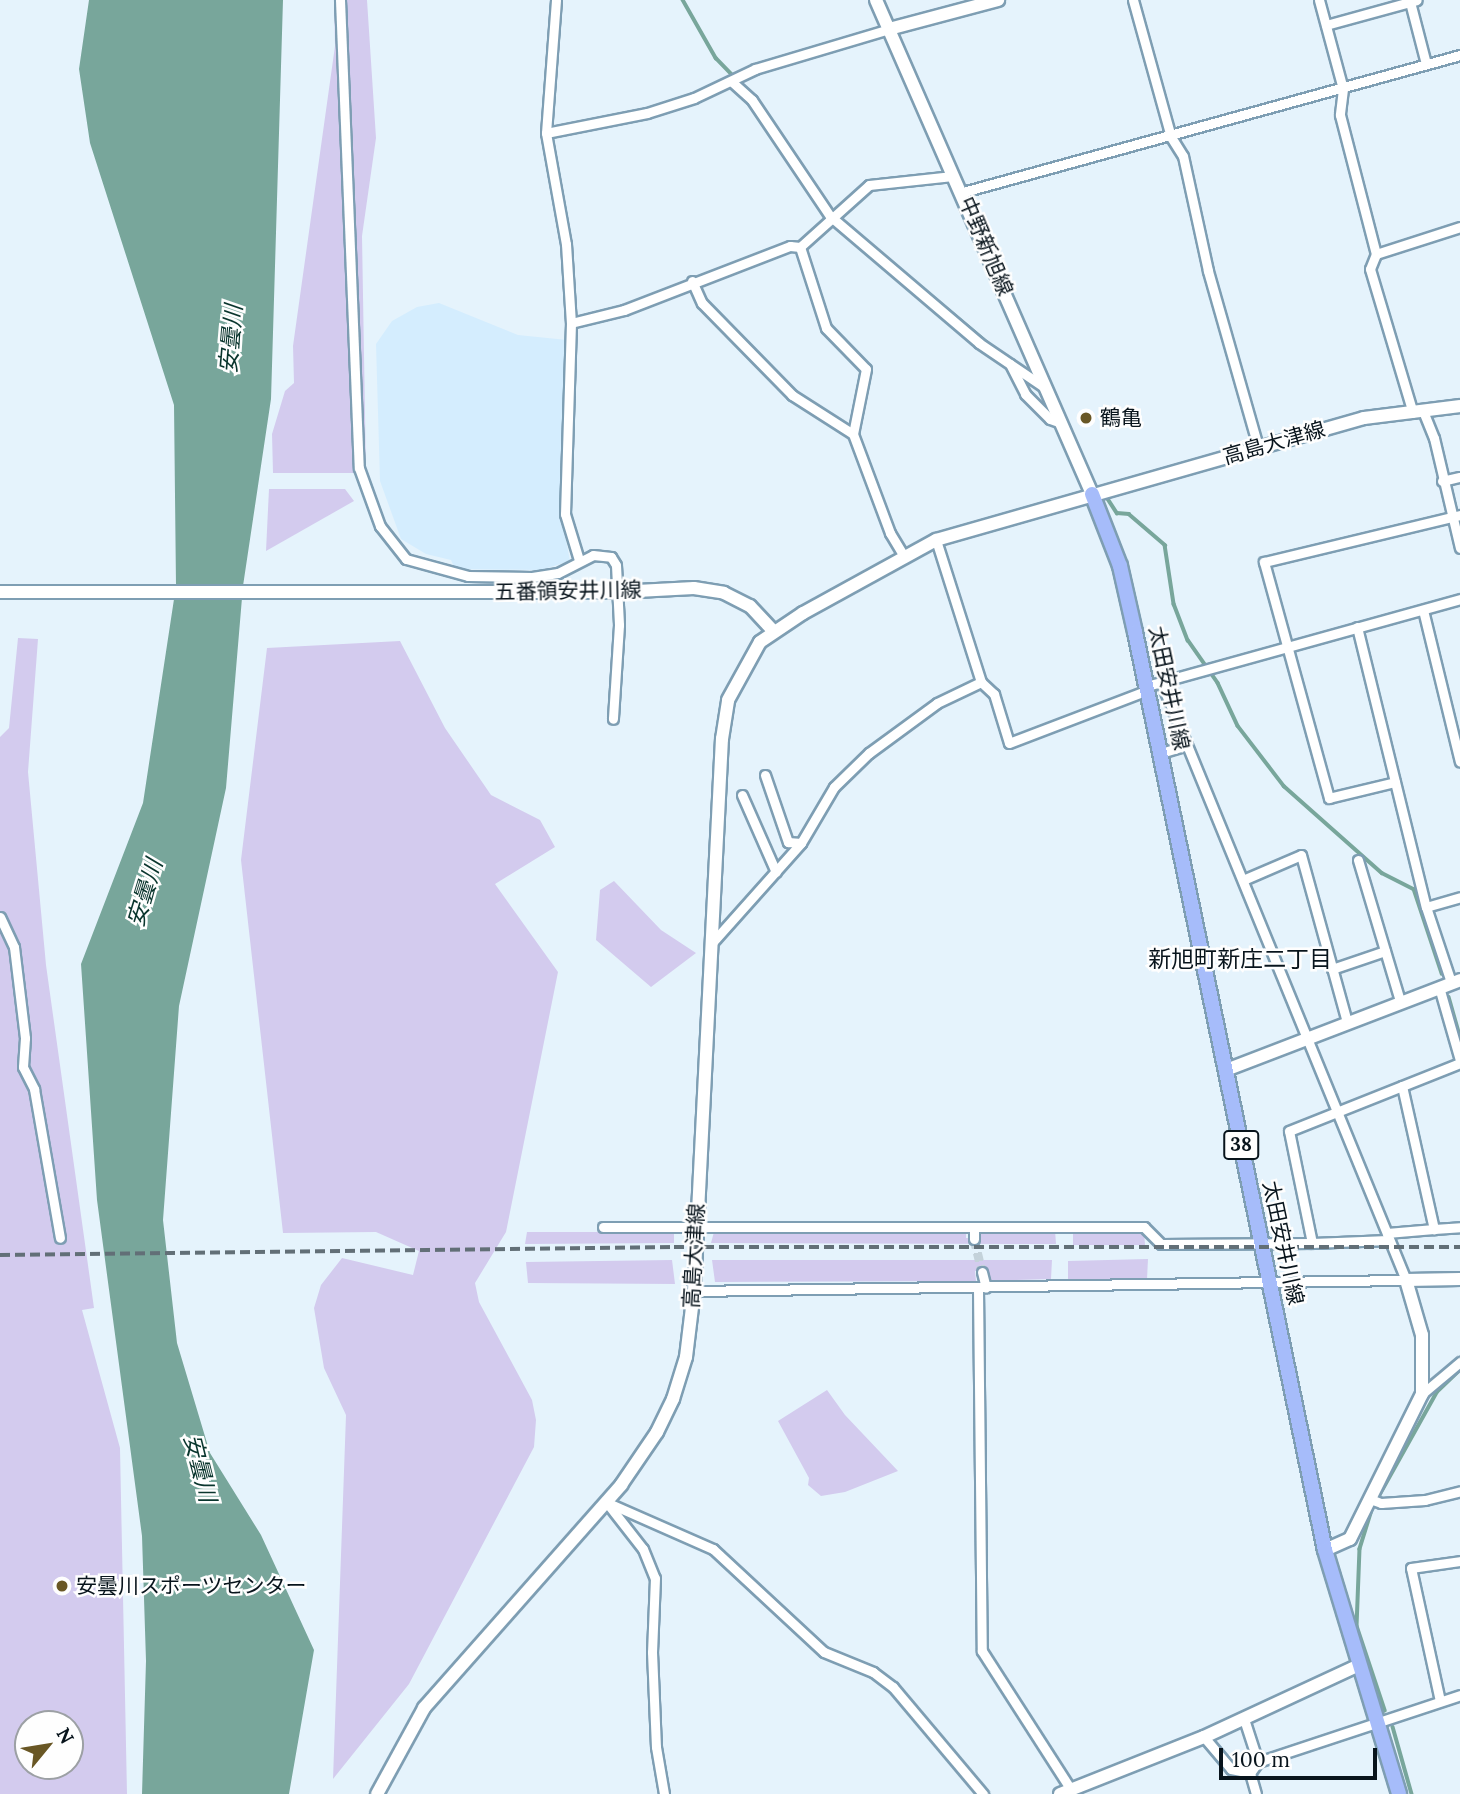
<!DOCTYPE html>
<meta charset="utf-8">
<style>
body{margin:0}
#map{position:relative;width:1460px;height:1794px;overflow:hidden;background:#e5f3fc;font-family:Lora,"Noto Sans JP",serif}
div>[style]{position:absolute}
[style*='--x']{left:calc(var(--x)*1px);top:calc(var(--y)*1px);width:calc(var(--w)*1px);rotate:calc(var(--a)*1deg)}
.built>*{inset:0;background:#d4edfe}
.green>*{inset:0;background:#d3cbee}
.water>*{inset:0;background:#78a69b}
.stream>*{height:3.5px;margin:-1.75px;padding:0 1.75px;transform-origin:1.75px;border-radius:1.75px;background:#78a69b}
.street-tunnel>*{height:9px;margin-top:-4.5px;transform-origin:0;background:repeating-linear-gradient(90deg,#c4d2da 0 9px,transparent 0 13.5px)}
.roads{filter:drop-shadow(2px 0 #7e9eb3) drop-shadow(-2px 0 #7e9eb3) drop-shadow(0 2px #7e9eb3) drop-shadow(0 -2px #7e9eb3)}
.street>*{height:9px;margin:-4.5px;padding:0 4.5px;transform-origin:4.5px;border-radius:4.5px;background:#fff}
.secondary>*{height:12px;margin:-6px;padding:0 6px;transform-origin:6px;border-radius:6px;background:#fff}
.primary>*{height:14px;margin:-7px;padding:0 7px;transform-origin:7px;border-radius:7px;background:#a6bcfa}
.rail>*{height:3.5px;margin-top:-1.75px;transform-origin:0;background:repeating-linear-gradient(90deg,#626f77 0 10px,transparent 0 15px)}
.dots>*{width:19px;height:19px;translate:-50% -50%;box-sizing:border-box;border:4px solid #fefefe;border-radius:50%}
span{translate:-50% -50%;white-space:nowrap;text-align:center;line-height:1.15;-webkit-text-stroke:5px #fefefe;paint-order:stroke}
.shield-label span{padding:2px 5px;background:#fefefe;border:2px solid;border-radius:5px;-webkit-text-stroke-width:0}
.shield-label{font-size:19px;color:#08141c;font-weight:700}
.street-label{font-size:21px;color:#08141c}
.poi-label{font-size:21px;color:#08141c}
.left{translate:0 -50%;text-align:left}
.water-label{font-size:23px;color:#09352d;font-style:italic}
.neighbourhood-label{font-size:23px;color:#08141c}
.north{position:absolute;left:14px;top:1710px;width:70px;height:70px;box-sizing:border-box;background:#fefefe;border:2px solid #9ca0a4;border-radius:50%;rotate:60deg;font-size:19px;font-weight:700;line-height:28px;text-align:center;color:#08141c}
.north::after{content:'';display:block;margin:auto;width:24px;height:32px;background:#695725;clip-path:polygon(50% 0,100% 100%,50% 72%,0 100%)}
.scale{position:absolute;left:1219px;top:1748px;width:158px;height:32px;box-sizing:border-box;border:4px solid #08141c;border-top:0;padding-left:9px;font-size:21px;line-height:24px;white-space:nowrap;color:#08141c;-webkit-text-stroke:5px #fefefe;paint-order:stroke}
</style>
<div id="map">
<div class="built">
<div style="clip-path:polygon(439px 303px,518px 335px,567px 340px,562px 519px,570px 561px,541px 570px,455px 569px,451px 560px,426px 554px,401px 539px,380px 481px,376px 344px,392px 321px,417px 307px)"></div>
</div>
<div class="green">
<div style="clip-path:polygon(334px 0,367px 0,376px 138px,362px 236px,366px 473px,273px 473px,272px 434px,285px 391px,294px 383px,293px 346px,335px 46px)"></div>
<div style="clip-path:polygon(269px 489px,345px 489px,354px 501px,266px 551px)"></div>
<div style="clip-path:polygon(evenodd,18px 638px,38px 639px,28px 772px,46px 965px,94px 1308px,82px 1310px,120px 1448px,127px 1794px,0 1794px,0 737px,9px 728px,18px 638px,28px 1724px,70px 1724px,70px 1766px,28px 1766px,28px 1724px)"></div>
<div style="clip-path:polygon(400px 641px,445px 728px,491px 795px,540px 820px,555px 847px,495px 884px,558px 972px,506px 1232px,475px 1283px,479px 1302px,532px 1400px,536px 1420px,534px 1447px,409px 1684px,333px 1779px,346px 1415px,324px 1368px,314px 1308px,321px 1285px,342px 1258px,413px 1275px,419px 1251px,376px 1232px,283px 1233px,241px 860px,267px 648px)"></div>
<div style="clip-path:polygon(614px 881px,661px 930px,696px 953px,651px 987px,596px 940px,600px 890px)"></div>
<div style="clip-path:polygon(1055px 1230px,1056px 1244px,711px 1243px,714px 1232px,966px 1231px,966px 1238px,978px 1238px,982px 1231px)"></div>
<div style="clip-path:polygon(1073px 1231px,1144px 1231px,1145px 1245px,1073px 1245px)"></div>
<div style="clip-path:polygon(527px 1232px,674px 1232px,674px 1243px,525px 1244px)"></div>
<div style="clip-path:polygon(1148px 1259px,1147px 1279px,1068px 1281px,1068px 1261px)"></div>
<div style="clip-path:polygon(672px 1260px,675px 1284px,528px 1283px,526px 1262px)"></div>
<div style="clip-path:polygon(712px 1260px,1052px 1260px,1051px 1279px,988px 1281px,986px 1271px,975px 1271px,976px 1281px,715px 1282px)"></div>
<div style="clip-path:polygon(827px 1390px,845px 1415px,898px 1471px,845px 1492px,821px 1496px,808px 1485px,809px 1478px,778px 1421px)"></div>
</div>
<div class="water">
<div style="clip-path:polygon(89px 0,283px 0,271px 399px,243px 586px,226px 788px,179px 1006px,163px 1220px,177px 1343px,210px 1453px,261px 1535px,314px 1650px,289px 1794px,142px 1794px,146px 1661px,142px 1536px,97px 1200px,81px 964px,143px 803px,176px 586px,174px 405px,90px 143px,79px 69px)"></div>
</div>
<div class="stream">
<div style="--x:683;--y:0;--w:67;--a:60.4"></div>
<div style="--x:716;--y:58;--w:53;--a:45.8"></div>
<div style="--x:785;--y:142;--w:32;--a:55"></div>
<div style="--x:837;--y:217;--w:206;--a:39.9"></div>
<div style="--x:1025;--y:385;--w:23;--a:50"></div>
<div style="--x:1108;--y:499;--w:17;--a:57"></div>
<div style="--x:1117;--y:513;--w:12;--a:5"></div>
<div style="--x:1129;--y:514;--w:48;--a:40.7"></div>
<div style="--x:1165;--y:545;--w:60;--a:81.3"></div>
<div style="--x:1174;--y:604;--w:39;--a:69"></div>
<div style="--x:1188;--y:640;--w:52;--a:55.1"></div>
<div style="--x:1218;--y:683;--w:47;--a:65.1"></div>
<div style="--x:1238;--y:726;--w:76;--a:52.5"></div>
<div style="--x:1284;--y:786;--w:131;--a:41.6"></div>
<div style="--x:1382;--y:873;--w:36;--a:27"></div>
<div style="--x:1414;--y:889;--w:89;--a:71.6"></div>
<div style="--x:1449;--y:997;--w:41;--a:74.2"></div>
<div style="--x:1379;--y:1496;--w:119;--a:-60.9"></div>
<div style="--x:1437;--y:1392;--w:32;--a:-44"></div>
<div style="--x:1373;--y:1507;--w:44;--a:107.2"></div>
<div style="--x:1360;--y:1549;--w:77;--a:92.2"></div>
<div style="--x:1357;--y:1626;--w:89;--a:71.6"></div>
<div style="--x:1393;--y:1727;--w:70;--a:74.2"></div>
</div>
<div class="street-tunnel">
<div style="--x:974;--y:1239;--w:34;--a:76"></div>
</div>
<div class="roads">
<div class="street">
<div style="--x:340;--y:0;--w:468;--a:87.7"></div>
<div style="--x:359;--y:468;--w:62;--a:70.1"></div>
<div style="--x:380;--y:526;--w:42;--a:51.8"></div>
<div style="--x:406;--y:559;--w:64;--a:15.3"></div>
<div style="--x:468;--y:576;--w:64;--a:0.9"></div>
<div style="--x:532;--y:577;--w:26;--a:-9"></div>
<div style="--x:558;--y:573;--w:39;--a:-27"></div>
<div style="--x:593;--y:555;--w:18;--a:6"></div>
<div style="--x:611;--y:557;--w:9;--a:58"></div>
<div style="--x:616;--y:565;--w:60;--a:87.1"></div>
<div style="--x:619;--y:625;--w:94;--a:93.7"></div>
<div style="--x:556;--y:0;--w:133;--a:94.3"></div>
<div style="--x:546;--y:133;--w:113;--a:79.8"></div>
<div style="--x:566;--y:244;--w:79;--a:86.4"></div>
<div style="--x:571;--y:323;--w:191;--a:91.8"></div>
<div style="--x:565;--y:514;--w:48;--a:73.1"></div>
<div style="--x:1133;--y:0;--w:142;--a:74.5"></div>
<div style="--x:1171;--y:137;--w:22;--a:58"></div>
<div style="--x:1183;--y:156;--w:118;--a:77.7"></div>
<div style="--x:1208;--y:271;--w:183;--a:74.1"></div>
<div style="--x:1319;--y:0;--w:92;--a:74.9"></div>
<div style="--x:1343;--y:89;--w:26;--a:97"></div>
<div style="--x:1340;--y:115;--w:144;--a:75.5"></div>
<div style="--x:1376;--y:254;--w:16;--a:112"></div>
<div style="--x:1370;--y:269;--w:150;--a:73.4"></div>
<div style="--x:1410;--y:2;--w:64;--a:75.5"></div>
<div style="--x:1326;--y:25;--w:94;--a:-15.4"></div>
<div style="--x:731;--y:81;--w:28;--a:42"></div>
<div style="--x:752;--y:100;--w:140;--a:56.1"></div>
<div style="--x:830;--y:216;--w:196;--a:40.4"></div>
<div style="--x:979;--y:343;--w:78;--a:34.1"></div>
<div style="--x:546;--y:133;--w:103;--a:-11.2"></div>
<div style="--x:647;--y:113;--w:49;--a:-17.7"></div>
<div style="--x:694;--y:98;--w:68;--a:-25.4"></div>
<div style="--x:755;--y:69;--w:140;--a:-16.6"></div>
<div style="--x:963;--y:192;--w:516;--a:-15.41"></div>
<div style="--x:800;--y:247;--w:85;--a:72.2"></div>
<div style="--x:826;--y:328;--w:57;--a:45.7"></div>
<div style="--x:866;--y:369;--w:66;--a:101.3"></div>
<div style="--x:1376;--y:254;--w:88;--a:-17.8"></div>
<div style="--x:692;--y:281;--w:24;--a:66"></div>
<div style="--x:702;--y:303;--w:129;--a:45.6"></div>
<div style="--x:792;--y:395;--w:72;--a:32.6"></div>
<div style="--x:853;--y:434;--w:106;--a:69.5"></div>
<div style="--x:890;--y:533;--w:27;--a:59"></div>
<div style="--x:571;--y:323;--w:55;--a:-13.8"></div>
<div style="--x:624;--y:310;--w:178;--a:-21.1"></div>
<div style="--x:790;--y:246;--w:10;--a:6"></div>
<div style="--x:800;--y:247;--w:93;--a:-41.9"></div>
<div style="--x:869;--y:185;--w:84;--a:-6.1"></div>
<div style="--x:1010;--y:364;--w:34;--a:63"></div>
<div style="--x:1025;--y:394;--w:35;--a:45"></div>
<div style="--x:1050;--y:419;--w:12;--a:20"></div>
<div style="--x:1423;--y:411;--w:29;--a:68"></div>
<div style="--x:1434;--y:438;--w:113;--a:76.7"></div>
<div style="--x:1442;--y:481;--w:18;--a:-13"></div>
<div style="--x:936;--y:540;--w:149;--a:72.4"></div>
<div style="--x:981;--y:682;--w:18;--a:43"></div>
<div style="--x:994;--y:694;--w:51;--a:73"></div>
<div style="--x:1009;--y:743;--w:149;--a:-20.9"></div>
<div style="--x:1423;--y:610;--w:156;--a:76.3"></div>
<div style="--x:1357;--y:627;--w:288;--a:76.2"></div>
<div style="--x:1426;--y:907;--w:35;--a:-16"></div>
<div style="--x:1161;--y:682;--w:68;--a:67.6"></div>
<div style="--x:1147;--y:686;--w:325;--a:-15.5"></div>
<div style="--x:1161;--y:753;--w:27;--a:-17"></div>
<div style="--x:1187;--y:745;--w:578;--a:67.74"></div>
<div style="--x:765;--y:775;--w:71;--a:71.1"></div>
<div style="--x:788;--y:842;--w:13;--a:4"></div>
<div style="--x:1395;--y:782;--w:68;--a:166.4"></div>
<div style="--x:1329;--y:798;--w:245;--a:-105.4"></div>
<div style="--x:1264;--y:562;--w:202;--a:-13.5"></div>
<div style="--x:742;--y:795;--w:84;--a:66.2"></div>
<div style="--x:1358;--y:860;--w:147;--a:73.4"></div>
<div style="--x:1243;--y:880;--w:63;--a:-23.3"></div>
<div style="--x:1301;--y:855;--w:173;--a:74.6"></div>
<div style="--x:1426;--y:907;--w:79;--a:71.6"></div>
<div style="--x:0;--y:917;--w:33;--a:65"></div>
<div style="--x:14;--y:947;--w:92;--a:83.1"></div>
<div style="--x:25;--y:1038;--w:29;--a:94"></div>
<div style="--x:23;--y:1067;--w:25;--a:63"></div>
<div style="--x:34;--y:1089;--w:151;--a:80.1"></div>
<div style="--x:711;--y:944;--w:135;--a:-48.3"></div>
<div style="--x:801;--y:843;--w:65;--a:-59.5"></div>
<div style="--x:834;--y:787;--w:49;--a:-44.2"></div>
<div style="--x:869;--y:753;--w:84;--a:-36.3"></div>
<div style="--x:937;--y:703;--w:49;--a:-25.5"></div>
<div style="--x:1332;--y:969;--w:56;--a:-18.8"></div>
<div style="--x:1439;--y:987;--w:76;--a:74"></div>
<div style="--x:1402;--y:1086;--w:147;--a:77.4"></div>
<div style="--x:1434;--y:1229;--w:26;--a:-4"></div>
<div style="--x:603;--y:1227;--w:541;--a:0"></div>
<div style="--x:1144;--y:1227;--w:24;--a:45"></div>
<div style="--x:1161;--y:1244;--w:151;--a:-0.4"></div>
<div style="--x:974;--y:1228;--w:11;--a:90"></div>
<div style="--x:1387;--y:1233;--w:47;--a:-4.9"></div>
<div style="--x:1388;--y:1240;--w:76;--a:177.7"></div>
<div style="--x:1312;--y:1243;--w:114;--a:-101.6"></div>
<div style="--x:1289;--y:1131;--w:184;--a:-21.7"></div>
<div style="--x:982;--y:1272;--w:16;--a:76"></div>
<div style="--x:978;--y:1289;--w:362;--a:89.4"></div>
<div style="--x:982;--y:1651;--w:163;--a:57.3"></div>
<div style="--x:694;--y:1291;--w:712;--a:-0.89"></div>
<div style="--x:1422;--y:1394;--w:50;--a:-40.1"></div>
<div style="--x:1370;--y:1499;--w:12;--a:20"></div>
<div style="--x:1381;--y:1503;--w:44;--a:-3.9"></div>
<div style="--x:1425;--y:1500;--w:36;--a:-14"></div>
<div style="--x:606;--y:1502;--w:117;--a:23.7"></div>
<div style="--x:713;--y:1549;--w:151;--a:42.9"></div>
<div style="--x:824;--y:1652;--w:53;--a:22.2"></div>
<div style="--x:873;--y:1672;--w:25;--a:37"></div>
<div style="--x:893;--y:1687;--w:140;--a:49.9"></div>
<div style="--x:607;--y:1503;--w:58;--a:52"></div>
<div style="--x:643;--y:1549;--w:31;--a:68"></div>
<div style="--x:655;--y:1578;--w:74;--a:92.3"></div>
<div style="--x:652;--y:1652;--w:95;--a:87.6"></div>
<div style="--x:656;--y:1747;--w:48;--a:80.3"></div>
<div style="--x:1440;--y:1701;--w:136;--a:-102.3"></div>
<div style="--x:1411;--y:1568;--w:49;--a:-8.1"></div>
<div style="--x:1244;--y:1719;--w:45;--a:72"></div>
<div style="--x:1204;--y:1737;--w:42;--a:49.8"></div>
<div style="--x:1231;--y:1769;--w:19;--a:12"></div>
<div style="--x:1256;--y:1794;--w:22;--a:-106"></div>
<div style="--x:1250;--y:1773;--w:14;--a:-54"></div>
<div style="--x:1258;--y:1762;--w:213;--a:-18.3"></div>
</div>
<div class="secondary">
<div style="--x:876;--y:0;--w:539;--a:66.38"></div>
<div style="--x:889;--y:29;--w:113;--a:-14.9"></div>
<div style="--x:0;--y:592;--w:618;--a:0"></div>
<div style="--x:618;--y:592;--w:76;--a:-3"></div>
<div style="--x:694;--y:588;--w:30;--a:9"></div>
<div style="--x:724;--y:593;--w:29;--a:27"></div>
<div style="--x:750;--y:606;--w:34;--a:47"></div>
<div style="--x:1226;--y:1070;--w:251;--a:-21"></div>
<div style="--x:1325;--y:1550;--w:27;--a:-24"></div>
<div style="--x:1350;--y:1539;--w:162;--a:-63.6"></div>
<div style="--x:1422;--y:1394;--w:59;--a:-90"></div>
<div style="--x:1422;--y:1335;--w:57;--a:-106.2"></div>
<div style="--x:1406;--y:1280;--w:54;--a:-1.1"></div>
<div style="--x:377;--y:1794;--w:98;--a:-61.3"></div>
<div style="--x:424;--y:1708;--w:298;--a:-48.5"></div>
<div style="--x:621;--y:1485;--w:64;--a:-55.8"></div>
<div style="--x:657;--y:1432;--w:37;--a:-64"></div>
<div style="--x:673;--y:1399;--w:44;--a:-72.8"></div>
<div style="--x:686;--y:1357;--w:66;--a:-83.1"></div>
<div style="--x:694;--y:1291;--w:553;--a:-87.1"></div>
<div style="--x:722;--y:739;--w:39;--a:-81"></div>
<div style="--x:728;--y:700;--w:66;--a:-61.1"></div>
<div style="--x:760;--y:642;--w:52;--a:-34"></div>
<div style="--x:803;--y:613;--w:152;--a:-28.8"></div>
<div style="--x:936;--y:540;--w:445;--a:-15.9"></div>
<div style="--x:1364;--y:418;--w:97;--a:-7.1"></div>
<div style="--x:1060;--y:1794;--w:155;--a:-21.6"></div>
<div style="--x:1204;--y:1737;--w:169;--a:-24.9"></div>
</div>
<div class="primary">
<div style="--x:1092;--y:494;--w:77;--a:68.7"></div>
<div style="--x:1120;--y:566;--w:68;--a:77.2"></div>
<div style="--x:1135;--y:632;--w:937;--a:78.31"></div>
<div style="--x:1325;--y:1550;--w:255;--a:73.1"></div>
</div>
</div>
<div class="rail">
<div style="--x:0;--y:1255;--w:674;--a:-0.68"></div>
<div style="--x:674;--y:1247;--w:786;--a:0"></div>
</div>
<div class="dots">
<div style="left:1086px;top:418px;background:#695725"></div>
<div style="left:62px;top:1586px;background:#695725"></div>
</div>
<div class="shield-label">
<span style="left:1241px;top:1145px">38</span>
</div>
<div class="street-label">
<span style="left:986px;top:246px;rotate:67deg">中野新旭線</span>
<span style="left:1274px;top:443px;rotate:-16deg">高島大津線</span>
<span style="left:568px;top:591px;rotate:-1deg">五番領安井川線</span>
<span style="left:1169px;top:688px;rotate:78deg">太田安井川線</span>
<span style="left:1283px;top:1243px;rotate:78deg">太田安井川線</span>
<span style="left:694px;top:1256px;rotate:-87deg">高島大津線</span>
</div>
<div class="poi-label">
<span class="left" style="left:1100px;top:418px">鶴亀</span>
<span class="left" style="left:76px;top:1586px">安曇川スポーツセンター</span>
</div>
<div class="water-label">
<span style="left:231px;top:339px;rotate:-85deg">安曇川</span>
<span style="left:145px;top:893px;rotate:-73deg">安曇川</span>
<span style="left:200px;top:1468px;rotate:76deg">安曇川</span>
</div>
<div class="neighbourhood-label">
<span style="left:1240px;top:959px">新旭町新庄二丁目</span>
</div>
<div class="north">N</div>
<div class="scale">100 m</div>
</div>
